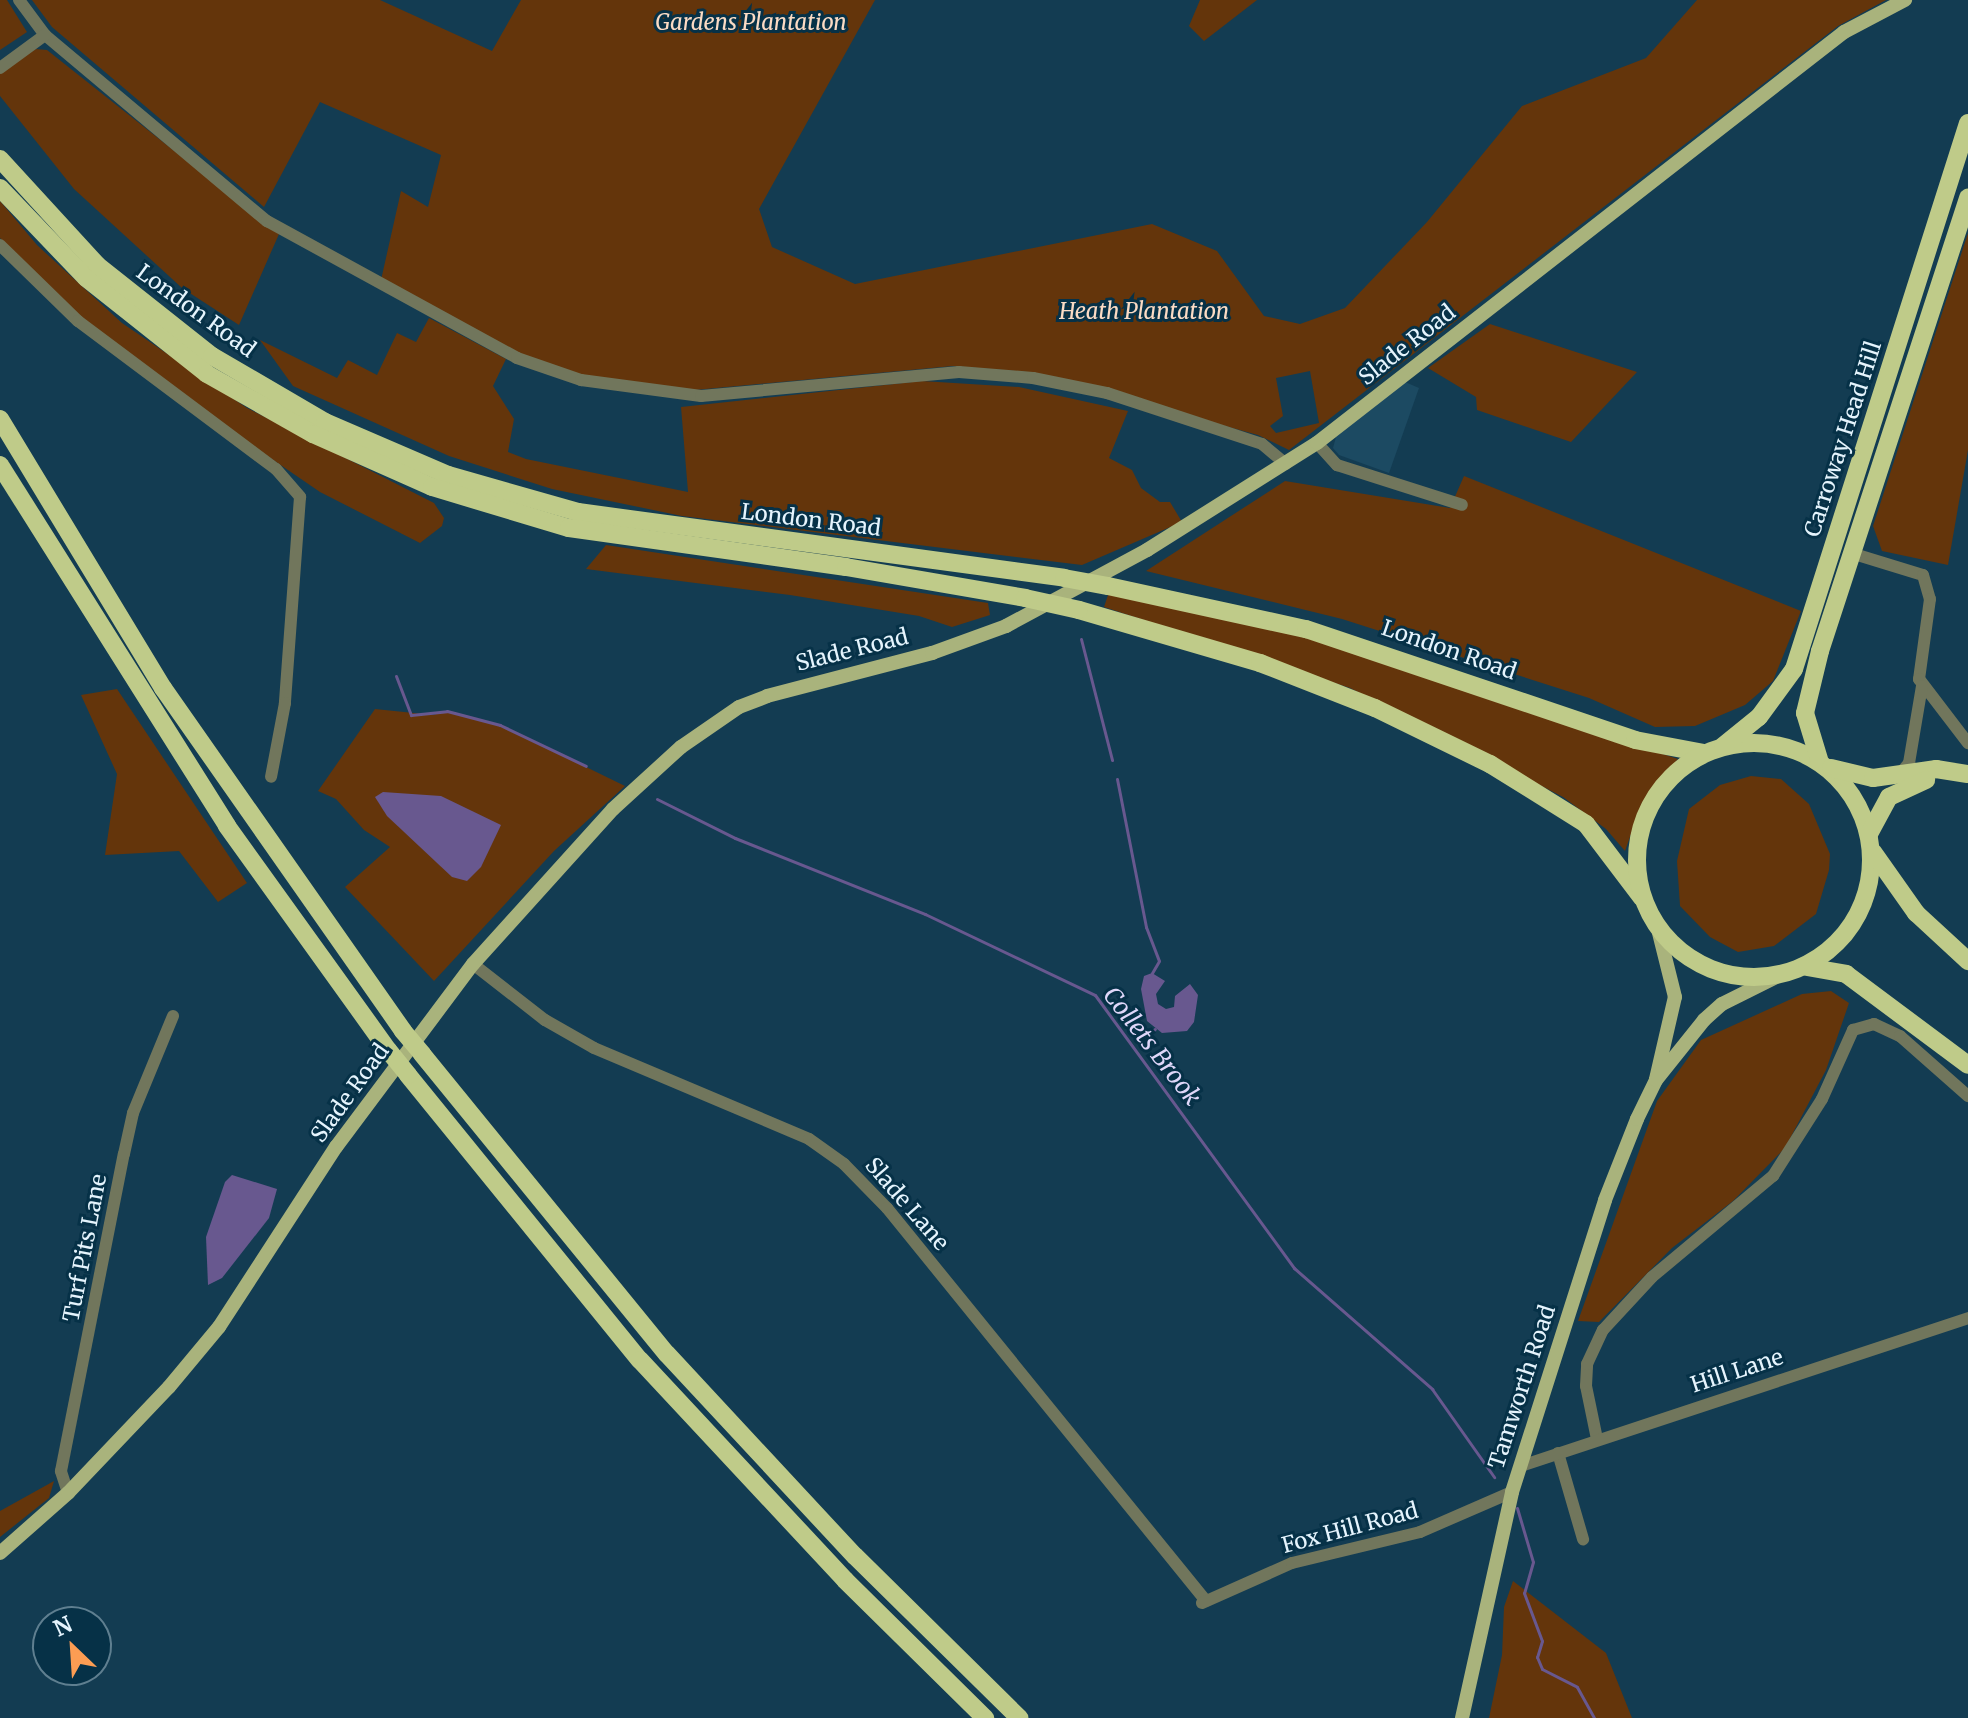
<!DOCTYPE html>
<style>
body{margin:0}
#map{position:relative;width:1968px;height:1718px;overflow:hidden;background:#133c52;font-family:Merriweather,serif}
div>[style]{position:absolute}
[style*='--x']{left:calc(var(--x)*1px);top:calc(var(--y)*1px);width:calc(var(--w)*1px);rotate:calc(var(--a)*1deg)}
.built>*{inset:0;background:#1c4a62}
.green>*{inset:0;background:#64350b}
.water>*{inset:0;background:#68588f}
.stream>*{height:3px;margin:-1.5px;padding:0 1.5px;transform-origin:1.5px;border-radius:1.5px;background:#68588f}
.minor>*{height:12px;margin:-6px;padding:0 6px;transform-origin:6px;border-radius:6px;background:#71765c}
.major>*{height:14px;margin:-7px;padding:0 7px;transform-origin:7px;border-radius:7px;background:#a9b37c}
.highway>*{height:18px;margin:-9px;padding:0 9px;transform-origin:9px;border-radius:9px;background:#bfcb89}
.highway>.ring{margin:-9px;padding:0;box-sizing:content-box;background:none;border:18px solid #bfcb89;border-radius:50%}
.highway-bridge>*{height:18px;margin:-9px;padding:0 9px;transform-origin:9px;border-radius:9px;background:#bfcb89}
span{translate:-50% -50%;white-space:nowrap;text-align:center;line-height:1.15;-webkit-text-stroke:6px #063147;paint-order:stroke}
.park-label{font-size:22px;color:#fbdbc4;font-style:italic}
.street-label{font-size:22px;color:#e5f4fd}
.water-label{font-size:24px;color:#dfd7f9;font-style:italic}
.north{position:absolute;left:32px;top:1606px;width:80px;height:80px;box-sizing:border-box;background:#063147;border:2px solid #5f7f90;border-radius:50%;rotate:335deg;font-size:22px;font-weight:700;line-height:32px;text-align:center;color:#e5f4fd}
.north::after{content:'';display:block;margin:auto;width:28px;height:36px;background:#fc9d53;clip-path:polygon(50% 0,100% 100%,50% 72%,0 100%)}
</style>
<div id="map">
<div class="built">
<div style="clip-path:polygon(1405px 382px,1419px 388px,1389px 473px,1339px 455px,1333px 448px,1336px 437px)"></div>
</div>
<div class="green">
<div style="clip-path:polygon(0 0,7px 0,27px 32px,0 50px)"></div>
<div style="clip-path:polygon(evenodd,32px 0,380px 0,492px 51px,521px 0,875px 0,759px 209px,772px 247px,855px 284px,1152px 224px,1217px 251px,1264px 316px,1300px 324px,1345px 308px,1427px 222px,1522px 106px,1646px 58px,1697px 0,1886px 0,1838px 26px,1289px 450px,1258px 435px,1027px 372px,953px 366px,695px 390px,575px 374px,511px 352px,381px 280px,401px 191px,428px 207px,441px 155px,320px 102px,264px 207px,52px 27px,32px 0,1310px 371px,1319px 423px,1276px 433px,1270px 426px,1283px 416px,1276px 378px,1310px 371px)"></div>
<div style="clip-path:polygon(1200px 0,1257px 0,1204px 41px,1189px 26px)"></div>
<div style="clip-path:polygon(36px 49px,47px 50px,279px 234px,239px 325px,182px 288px,74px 189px,0 96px,0 71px)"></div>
<div style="clip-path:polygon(0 201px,37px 245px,122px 323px,247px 408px,434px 503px,444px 518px,442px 526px,420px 543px,320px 492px,193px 405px,81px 318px,26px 266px,0 238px)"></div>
<div style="clip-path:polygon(1968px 233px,1968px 450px,1948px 565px,1882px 551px,1873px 526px)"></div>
<div style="clip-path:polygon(429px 318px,506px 359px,493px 386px,514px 419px,508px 452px,526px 459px,688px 492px,681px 407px,922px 381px,1019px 387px,1128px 411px,1109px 458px,1132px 470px,1141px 488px,1160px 502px,1170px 502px,1182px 522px,1082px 565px,682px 516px,552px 489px,449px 456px,293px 386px,260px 340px,337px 378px,348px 360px,377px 375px,397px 333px,416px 342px)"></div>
<div style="clip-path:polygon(1490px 324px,1637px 372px,1571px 442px,1477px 410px,1476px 397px,1428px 368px)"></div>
<div style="clip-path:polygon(1464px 476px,1801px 611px,1773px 681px,1745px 705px,1695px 726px,1655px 727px,1589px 698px,1342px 619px,1146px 571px,1285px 481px,1450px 508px)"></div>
<div style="clip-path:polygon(606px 545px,988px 603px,990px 615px,952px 627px,919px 616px,790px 595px,586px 569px)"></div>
<div style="clip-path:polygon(1109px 592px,1295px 633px,1678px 759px,1642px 803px,1625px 851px,1606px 829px,1563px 797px,1350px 688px,1104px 607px)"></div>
<div style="clip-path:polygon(117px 689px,247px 883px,218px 902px,179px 851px,105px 855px,117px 774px,81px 695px)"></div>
<div style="clip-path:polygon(375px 709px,433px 715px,447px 711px,500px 725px,625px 786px,554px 851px,434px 981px,345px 887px,390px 847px,364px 830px,336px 799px,318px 791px)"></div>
<div style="clip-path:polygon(1751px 776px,1781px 779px,1809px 804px,1830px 854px,1829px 870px,1816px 914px,1774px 946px,1738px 952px,1710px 937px,1680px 906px,1677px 861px,1689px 809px,1720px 785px)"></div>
<div style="clip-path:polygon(1831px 991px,1849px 1003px,1826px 1070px,1785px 1148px,1733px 1201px,1672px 1248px,1599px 1322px,1578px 1321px,1657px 1101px,1701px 1040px,1802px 994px)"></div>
<div style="clip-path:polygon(54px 1481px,49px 1498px,0 1537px,0 1511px)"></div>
<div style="clip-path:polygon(1513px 1581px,1606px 1653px,1632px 1718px,1489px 1718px,1502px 1655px,1504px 1607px)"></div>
</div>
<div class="water">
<div style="clip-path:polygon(383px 792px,441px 796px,501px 825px,481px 867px,467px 881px,452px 877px,387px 816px,375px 797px)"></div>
<div style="clip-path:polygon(1152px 973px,1165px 981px,1156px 994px,1158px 1004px,1166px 1009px,1174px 1007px,1175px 996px,1190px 984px,1198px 995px,1194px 1022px,1187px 1031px,1162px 1033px,1147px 1021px,1141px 989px,1144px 976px)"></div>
<div style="clip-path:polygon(232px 1175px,277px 1189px,269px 1218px,222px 1278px,208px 1285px,206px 1237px,225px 1182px)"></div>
</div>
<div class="stream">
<div style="--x:1081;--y:639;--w:125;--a:75.6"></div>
<div style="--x:396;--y:676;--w:42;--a:69"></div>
<div style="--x:411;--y:715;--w:36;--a:-6"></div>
<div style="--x:447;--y:711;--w:55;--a:14.8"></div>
<div style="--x:500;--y:725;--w:95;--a:25.5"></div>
<div style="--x:1117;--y:779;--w:151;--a:78.9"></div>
<div style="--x:1146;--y:927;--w:36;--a:69"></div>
<div style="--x:1159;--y:961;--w:14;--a:120"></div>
<div style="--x:657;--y:799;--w:87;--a:26.6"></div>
<div style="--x:735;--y:838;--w:205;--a:21.8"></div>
<div style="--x:925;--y:914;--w:188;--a:25.5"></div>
<div style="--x:1095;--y:995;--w:338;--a:53.9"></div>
<div style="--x:1294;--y:1268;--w:184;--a:41.2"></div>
<div style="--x:1432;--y:1389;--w:108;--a:54.8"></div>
<div style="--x:1146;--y:1037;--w:12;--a:-42"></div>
<div style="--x:1517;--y:1508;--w:56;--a:73.5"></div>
<div style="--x:1533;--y:1562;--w:32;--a:106"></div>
<div style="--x:1524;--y:1593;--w:51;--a:69.4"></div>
<div style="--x:1542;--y:1641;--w:17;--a:107"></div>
<div style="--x:1537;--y:1657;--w:13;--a:67"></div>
<div style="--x:1542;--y:1669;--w:39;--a:27"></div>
<div style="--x:1577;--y:1687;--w:35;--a:61"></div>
</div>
<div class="minor">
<div style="--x:19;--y:0;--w:44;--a:53.4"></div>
<div style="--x:45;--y:35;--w:290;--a:40"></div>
<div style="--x:267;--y:221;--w:285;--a:28.7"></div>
<div style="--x:517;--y:358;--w:68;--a:19"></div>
<div style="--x:581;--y:380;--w:121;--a:7.6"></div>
<div style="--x:701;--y:396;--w:259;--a:-5.3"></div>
<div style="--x:959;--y:372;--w:74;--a:4.6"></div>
<div style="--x:1033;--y:378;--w:76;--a:11.5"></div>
<div style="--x:1107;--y:393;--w:163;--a:18.2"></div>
<div style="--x:1262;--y:444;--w:31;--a:40"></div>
<div style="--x:0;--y:68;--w:56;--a:-36.3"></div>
<div style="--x:0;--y:245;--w:109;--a:44.3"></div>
<div style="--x:78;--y:321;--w:247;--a:36.8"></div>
<div style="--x:276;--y:469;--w:37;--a:49"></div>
<div style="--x:300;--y:497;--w:207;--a:94.2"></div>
<div style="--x:285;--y:703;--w:75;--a:100.7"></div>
<div style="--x:1317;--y:443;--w:30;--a:48"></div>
<div style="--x:1337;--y:465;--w:131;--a:17.7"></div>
<div style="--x:1851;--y:553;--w:75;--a:17"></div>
<div style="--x:1923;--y:575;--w:25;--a:74"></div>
<div style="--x:1930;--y:599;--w:81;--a:97.8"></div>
<div style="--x:1919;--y:679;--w:81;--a:52.6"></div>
<div style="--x:1899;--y:775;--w:16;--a:-50"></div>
<div style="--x:1909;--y:763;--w:78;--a:-80.4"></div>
<div style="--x:473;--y:964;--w:91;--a:37.9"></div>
<div style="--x:545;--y:1020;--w:56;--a:29.7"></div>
<div style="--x:594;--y:1048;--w:233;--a:22.9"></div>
<div style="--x:809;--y:1139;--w:43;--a:35.5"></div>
<div style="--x:844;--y:1164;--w:62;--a:45.7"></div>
<div style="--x:887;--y:1208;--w:506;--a:50.93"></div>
<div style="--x:1597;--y:1439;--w:54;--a:-101.7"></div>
<div style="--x:1586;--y:1386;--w:22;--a:-87"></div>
<div style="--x:1587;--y:1364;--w:38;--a:-65"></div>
<div style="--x:1603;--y:1330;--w:72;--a:-47.2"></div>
<div style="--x:1652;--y:1277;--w:158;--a:-39.9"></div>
<div style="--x:1773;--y:1176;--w:91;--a:-57.5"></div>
<div style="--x:1822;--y:1099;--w:76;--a:-65.8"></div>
<div style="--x:1853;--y:1030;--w:22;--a:-16"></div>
<div style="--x:1874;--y:1024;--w:29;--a:25"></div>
<div style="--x:1900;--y:1036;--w:91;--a:41.4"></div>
<div style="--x:1558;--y:1453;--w:90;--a:73.8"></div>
<div style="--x:1521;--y:1466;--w:471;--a:-18.3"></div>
<div style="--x:68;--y:1493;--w:23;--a:-108"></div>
<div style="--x:61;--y:1471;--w:323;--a:-78.8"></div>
<div style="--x:124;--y:1154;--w:42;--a:-77.6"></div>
<div style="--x:133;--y:1113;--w:105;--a:-67.6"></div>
<div style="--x:1202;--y:1603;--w:98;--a:-24"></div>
<div style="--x:1292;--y:1563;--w:132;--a:-13.6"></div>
<div style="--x:1420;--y:1532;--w:100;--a:-23.5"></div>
</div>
<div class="major">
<div style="--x:1656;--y:1079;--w:84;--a:-77"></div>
<div style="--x:1675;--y:997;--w:66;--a:-104"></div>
<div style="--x:0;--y:1553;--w:91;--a:-41.4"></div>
<div style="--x:68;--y:1493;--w:146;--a:-46.4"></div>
<div style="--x:169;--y:1387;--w:78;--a:-50.2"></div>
<div style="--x:219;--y:1327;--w:215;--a:-57"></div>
<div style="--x:336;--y:1147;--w:229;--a:-53.2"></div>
<div style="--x:473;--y:964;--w:209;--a:-47.9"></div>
<div style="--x:613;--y:809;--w:92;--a:-42.4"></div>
<div style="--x:681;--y:747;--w:70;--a:-34.6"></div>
<div style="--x:739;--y:707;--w:30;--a:-21"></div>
<div style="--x:767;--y:696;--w:171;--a:-14.6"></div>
<div style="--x:932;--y:653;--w:79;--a:-20"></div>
<div style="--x:1006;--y:626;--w:160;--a:-28.3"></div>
<div style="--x:1147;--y:550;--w:201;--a:-32.2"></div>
<div style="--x:1317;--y:443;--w:668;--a:-37.95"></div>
<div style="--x:1844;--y:32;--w:69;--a:-27.7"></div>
<div style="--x:1462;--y:1718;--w:231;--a:-77.5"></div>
<div style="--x:1512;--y:1492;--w:306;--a:-72.3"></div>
<div style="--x:1605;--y:1200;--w:87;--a:-68.4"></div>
<div style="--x:1637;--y:1119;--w:43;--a:-64"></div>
<div style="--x:1656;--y:1080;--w:77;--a:-51.3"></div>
<div style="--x:1704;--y:1020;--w:24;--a:-42"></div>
<div style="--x:1722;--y:1004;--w:60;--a:-26.6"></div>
</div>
<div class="highway">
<div style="--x:0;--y:159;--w:144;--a:47.5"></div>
<div style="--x:97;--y:265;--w:147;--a:38.4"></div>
<div style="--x:212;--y:356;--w:131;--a:30.3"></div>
<div style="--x:325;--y:422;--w:134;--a:23.3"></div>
<div style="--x:448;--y:475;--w:135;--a:15.9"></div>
<div style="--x:578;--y:512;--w:490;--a:7.7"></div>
<div style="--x:0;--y:188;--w:124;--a:46.3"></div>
<div style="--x:86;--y:278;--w:154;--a:38.4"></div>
<div style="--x:207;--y:374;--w:122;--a:29.5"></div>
<div style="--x:313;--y:434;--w:130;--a:24"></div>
<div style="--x:432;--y:487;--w:143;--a:16.7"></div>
<div style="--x:569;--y:528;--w:280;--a:8"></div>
<div style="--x:846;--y:567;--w:182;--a:9.8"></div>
<div style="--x:0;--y:419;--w:315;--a:58.8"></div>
<div style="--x:163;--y:688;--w:419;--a:55"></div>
<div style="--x:0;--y:465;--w:426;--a:57.8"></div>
<div style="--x:227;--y:826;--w:276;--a:54.3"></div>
<div style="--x:1108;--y:586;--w:203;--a:12.3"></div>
<div style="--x:1306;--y:629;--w:347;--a:18.6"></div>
<div style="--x:1635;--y:740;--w:69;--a:10.8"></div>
<div style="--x:1079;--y:610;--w:189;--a:16.3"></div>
<div style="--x:1260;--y:663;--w:123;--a:21.4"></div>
<div style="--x:1375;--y:708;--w:128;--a:26"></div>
<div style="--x:1490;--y:764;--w:113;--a:32"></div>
<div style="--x:1586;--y:824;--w:93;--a:52.9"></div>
<div class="ring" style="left:1637px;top:743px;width:216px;height:216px"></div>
<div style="--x:1723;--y:746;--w:46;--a:-38.9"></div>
<div style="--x:1759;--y:717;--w:59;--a:-53.9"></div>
<div style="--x:1794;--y:669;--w:573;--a:-72.32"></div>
<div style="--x:1819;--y:759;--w:48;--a:-106.9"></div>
<div style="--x:1805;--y:713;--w:64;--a:-76.4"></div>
<div style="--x:1820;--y:651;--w:477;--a:-71.9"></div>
<div style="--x:1831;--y:768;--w:43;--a:13.4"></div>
<div style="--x:1873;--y:778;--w:64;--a:-8.1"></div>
<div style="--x:1936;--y:769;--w:32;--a:9"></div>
<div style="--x:1869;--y:834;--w:42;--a:-61.6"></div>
<div style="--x:1889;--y:797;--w:41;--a:-24.7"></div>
<div style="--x:1873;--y:852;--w:75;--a:54.8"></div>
<div style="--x:1916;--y:913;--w:71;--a:42.7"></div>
<div style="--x:1807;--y:967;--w:40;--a:10"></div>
<div style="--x:1846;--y:974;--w:152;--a:36.7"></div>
<div style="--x:422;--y:1054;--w:387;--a:50.8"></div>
<div style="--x:667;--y:1354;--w:276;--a:47.1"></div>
<div style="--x:855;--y:1556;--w:231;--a:44.6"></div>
<div style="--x:408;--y:1075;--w:367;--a:50.9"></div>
<div style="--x:640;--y:1360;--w:301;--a:47"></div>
<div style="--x:845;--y:1580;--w:197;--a:44.6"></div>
</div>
<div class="highway-bridge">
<div style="--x:1064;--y:578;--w:45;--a:10.3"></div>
<div style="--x:1025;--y:598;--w:55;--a:12.5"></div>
<div style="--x:403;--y:1031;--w:30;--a:50"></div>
<div style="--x:388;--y:1050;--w:32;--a:51"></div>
</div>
<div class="park-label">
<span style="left:751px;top:23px">Gardens Plantation</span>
<span style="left:1144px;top:312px">Heath Plantation</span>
</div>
<div class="street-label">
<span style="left:196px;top:311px;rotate:36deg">London Road</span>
<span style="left:1407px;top:345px;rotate:-38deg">Slade Road</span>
<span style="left:1843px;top:439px;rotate:-72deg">Carroway Head Hill</span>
<span style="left:811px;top:520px;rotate:7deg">London Road</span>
<span style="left:852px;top:650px;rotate:-14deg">Slade Road</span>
<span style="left:1449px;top:650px;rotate:19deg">London Road</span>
<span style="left:350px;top:1093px;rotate:-54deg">Slade Road</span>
<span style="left:907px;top:1204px;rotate:49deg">Slade Lane</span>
<span style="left:85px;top:1248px;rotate:-79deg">Turf Pits Lane</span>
<span style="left:1737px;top:1371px;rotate:-18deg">Hill Lane</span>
<span style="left:1522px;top:1387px;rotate:-72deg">Tamworth Road</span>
<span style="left:1350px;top:1528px;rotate:-15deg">Fox Hill Road</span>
</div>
<div class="water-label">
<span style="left:1152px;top:1046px;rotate:52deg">Collets Brook</span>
</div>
<div class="north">N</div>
</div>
